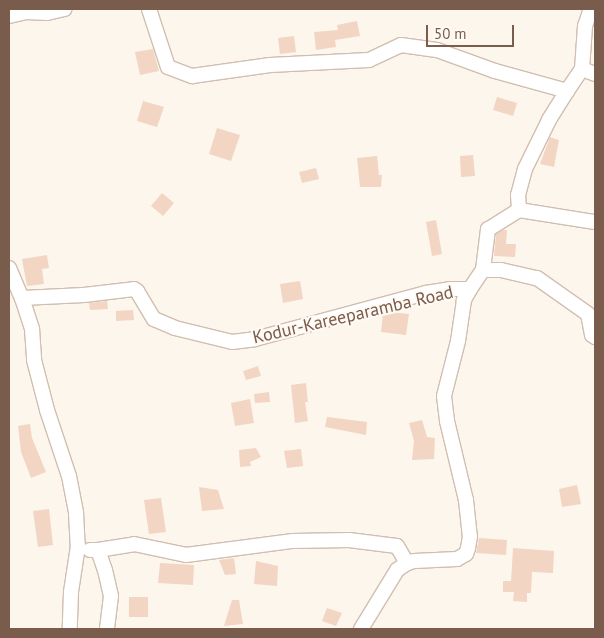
<!DOCTYPE html>
<style>
body{margin:0}
#map{position:relative;width:604px;height:638px;overflow:hidden;background:#fdf6ec;font-family:"PT Sans",sans-serif}
div>[style]{position:absolute}
[style*='--x']{left:calc(var(--x)*1px);top:calc(var(--y)*1px);width:calc(var(--w)*1px);rotate:calc(var(--a)*1deg)}
.building>*{inset:0;background:#f3d5c3}
.roads{filter:drop-shadow(1px 0 #d1beb0) drop-shadow(-1px 0 #d1beb0) drop-shadow(0 1px #d1beb0) drop-shadow(0 -1px #d1beb0)}
.minor>*{height:14px;margin:-7px;padding:0 7px;transform-origin:7px;border-radius:7px;background:#fff}
span{translate:-50% -50%;white-space:nowrap;text-align:center;line-height:1.15;-webkit-text-stroke:4px #fffaf3;paint-order:stroke}
.street-label{font-size:18px;color:#7a5c4d}
.frame{position:absolute;inset:0;border:10px solid #7a5c4d;pointer-events:none}
.scale{position:absolute;left:426px;top:25px;width:88px;height:22px;box-sizing:border-box;border:2px solid #7a5c4d;border-top:0;padding-left:6px;font-size:15px;line-height:18px;white-space:nowrap;color:#7a5c4d;-webkit-text-stroke:4px #fffaf3;paint-order:stroke}
</style>
<div id="map">
<div class="building">
<div style="clip-path:polygon(357px 21px,360px 36px,335px 40px,336px 47px,316px 50px,314px 32px,338px 30px,337px 25px)"></div>
<div style="clip-path:polygon(294px 36px,296px 52px,280px 54px,278px 38px)"></div>
<div style="clip-path:polygon(153px 49px,159px 71px,140px 75px,135px 52px)"></div>
<div style="clip-path:polygon(497px 97px,517px 103px,513px 116px,493px 110px)"></div>
<div style="clip-path:polygon(143px 101px,164px 107px,157px 127px,137px 121px)"></div>
<div style="clip-path:polygon(217px 128px,240px 135px,231px 161px,209px 154px)"></div>
<div style="clip-path:polygon(550px 137px,559px 140px,554px 167px,540px 164px)"></div>
<div style="clip-path:polygon(473px 155px,475px 176px,461px 177px,460px 156px)"></div>
<div style="clip-path:polygon(377px 156px,379px 175px,382px 175px,381px 187px,360px 187px,357px 158px)"></div>
<div style="clip-path:polygon(316px 168px,319px 179px,302px 183px,299px 172px)"></div>
<div style="clip-path:polygon(162px 193px,174px 203px,163px 216px,151px 206px)"></div>
<div style="clip-path:polygon(436px 220px,442px 254px,432px 256px,426px 222px)"></div>
<div style="clip-path:polygon(503px 230px,507px 230px,506px 244px,516px 244px,515px 257px,494px 256px,496px 234px)"></div>
<div style="clip-path:polygon(47px 255px,49px 268px,42px 269px,44px 284px,27px 286px,22px 259px)"></div>
<div style="clip-path:polygon(300px 281px,303px 299px,283px 303px,280px 284px)"></div>
<div style="clip-path:polygon(107px 301px,108px 309px,90px 310px,89px 303px)"></div>
<div style="clip-path:polygon(133px 310px,134px 320px,116px 321px,116px 311px)"></div>
<div style="clip-path:polygon(389px 312px,409px 314px,406px 335px,381px 332px,383px 314px)"></div>
<div style="clip-path:polygon(258px 366px,261px 376px,246px 380px,243px 371px)"></div>
<div style="clip-path:polygon(306px 383px,308px 402px,305px 402px,308px 421px,295px 423px,291px 385px)"></div>
<div style="clip-path:polygon(269px 392px,270px 402px,255px 403px,254px 394px)"></div>
<div style="clip-path:polygon(250px 399px,254px 423px,235px 426px,231px 403px)"></div>
<div style="clip-path:polygon(327px 417px,367px 422px,366px 435px,325px 427px)"></div>
<div style="clip-path:polygon(422px 420px,427px 437px,435px 438px,434px 459px,412px 460px,414px 441px,409px 423px)"></div>
<div style="clip-path:polygon(30px 424px,32px 438px,46px 472px,31px 478px,21px 452px,18px 426px)"></div>
<div style="clip-path:polygon(256px 448px,261px 457px,250px 462px,251px 466px,240px 467px,239px 450px)"></div>
<div style="clip-path:polygon(301px 449px,303px 466px,287px 468px,284px 451px)"></div>
<div style="clip-path:polygon(577px 485px,581px 504px,562px 507px,559px 489px)"></div>
<div style="clip-path:polygon(199px 487px,218px 490px,224px 509px,202px 511px)"></div>
<div style="clip-path:polygon(161px 498px,166px 532px,149px 534px,144px 500px)"></div>
<div style="clip-path:polygon(49px 509px,53px 545px,38px 547px,33px 511px)"></div>
<div style="clip-path:polygon(479px 538px,507px 540px,506px 555px,476px 553px)"></div>
<div style="clip-path:polygon(513px 548px,554px 551px,553px 573px,532px 572px,531px 593px,527px 593px,527px 602px,513px 601px,514px 592px,503px 592px,503px 581px,511px 581px)"></div>
<div style="clip-path:polygon(234px 558px,236px 574px,225px 575px,219px 560px)"></div>
<div style="clip-path:polygon(256px 561px,278px 566px,277px 586px,254px 584px)"></div>
<div style="clip-path:polygon(160px 563px,194px 565px,193px 585px,158px 583px)"></div>
<div style="clip-path:polygon(129px 597px,148px 597px,148px 617px,129px 617px)"></div>
<div style="clip-path:polygon(232px 600px,239px 600px,243px 624px,224px 626px)"></div>
<div style="clip-path:polygon(327px 608px,342px 613px,336px 626px,322px 621px)"></div>
</div>
<div class="roads">
<div class="minor">
<div style="--x:149;--y:9;--w:61;--a:71.9"></div>
<div style="--x:168;--y:67;--w:26;--a:21"></div>
<div style="--x:192;--y:76;--w:79;--a:-8"></div>
<div style="--x:270;--y:65;--w:99;--a:-2.9"></div>
<div style="--x:369;--y:60;--w:35;--a:-25"></div>
<div style="--x:401;--y:45;--w:36;--a:8"></div>
<div style="--x:437;--y:50;--w:62;--a:19.9"></div>
<div style="--x:495;--y:71;--w:75;--a:15.5"></div>
<div style="--x:567;--y:91;--w:34;--a:122"></div>
<div style="--x:549;--y:120;--w:55;--a:116.1"></div>
<div style="--x:525;--y:169;--w:27;--a:105"></div>
<div style="--x:518;--y:195;--w:15;--a:86"></div>
<div style="--x:519;--y:210;--w:36;--a:148"></div>
<div style="--x:488;--y:229;--w:41;--a:97"></div>
<div style="--x:9;--y:16;--w:17;--a:-13"></div>
<div style="--x:26;--y:12;--w:21;--a:3"></div>
<div style="--x:47;--y:13;--w:18;--a:-13"></div>
<div style="--x:582;--y:69;--w:14;--a:21"></div>
<div style="--x:567;--y:91;--w:27;--a:-56"></div>
<div style="--x:582;--y:69;--w:43;--a:-86"></div>
<div style="--x:585;--y:26;--w:18;--a:-71"></div>
<div style="--x:519;--y:210;--w:77;--a:9"></div>
<div style="--x:9;--y:268;--w:33;--a:67"></div>
<div style="--x:22;--y:298;--w:33;--a:72"></div>
<div style="--x:32;--y:329;--w:31;--a:86"></div>
<div style="--x:34;--y:360;--w:52;--a:75.4"></div>
<div style="--x:47;--y:410;--w:70;--a:71.6"></div>
<div style="--x:69;--y:476;--w:38;--a:79"></div>
<div style="--x:76;--y:513;--w:33;--a:87"></div>
<div style="--x:78;--y:546;--w:47;--a:98.7"></div>
<div style="--x:71;--y:592;--w:37;--a:92"></div>
<div style="--x:470;--y:289;--w:23;--a:-56"></div>
<div style="--x:483;--y:270;--w:18;--a:0"></div>
<div style="--x:501;--y:270;--w:37;--a:13"></div>
<div style="--x:537;--y:278;--w:62;--a:35.2"></div>
<div style="--x:588;--y:314;--w:21;--a:79"></div>
<div style="--x:592;--y:335;--w:4;--a:34"></div>
<div style="--x:22;--y:298;--w:62;--a:-2.8"></div>
<div style="--x:84;--y:295;--w:50;--a:-6.8"></div>
<div style="--x:134;--y:289;--w:4;--a:34"></div>
<div style="--x:137;--y:291;--w:33;--a:59"></div>
<div style="--x:154;--y:319;--w:23;--a:23"></div>
<div style="--x:175;--y:328;--w:59;--a:13.8"></div>
<div style="--x:232;--y:342;--w:23;--a:-7"></div>
<div style="--x:255;--y:339;--w:177;--a:-15.1"></div>
<div style="--x:426;--y:293;--w:24;--a:-9"></div>
<div style="--x:450;--y:289;--w:20;--a:0"></div>
<div style="--x:470;--y:289;--w:13;--a:119"></div>
<div style="--x:464;--y:300;--w:41;--a:98.3"></div>
<div style="--x:458;--y:341;--w:57;--a:104.3"></div>
<div style="--x:444;--y:396;--w:25;--a:83"></div>
<div style="--x:447;--y:421;--w:81;--a:76.5"></div>
<div style="--x:466;--y:500;--w:36;--a:84"></div>
<div style="--x:470;--y:536;--w:12;--a:99"></div>
<div style="--x:468;--y:548;--w:6;--a:108"></div>
<div style="--x:466;--y:554;--w:10;--a:151"></div>
<div style="--x:457;--y:559;--w:43;--a:177.3"></div>
<div style="--x:414;--y:561;--w:7;--a:164"></div>
<div style="--x:407;--y:563;--w:12;--a:145"></div>
<div style="--x:397;--y:570;--w:69;--a:121.4"></div>
<div style="--x:90;--y:550;--w:8;--a:0"></div>
<div style="--x:98;--y:550;--w:21;--a:71"></div>
<div style="--x:105;--y:570;--w:27;--a:77"></div>
<div style="--x:111;--y:596;--w:33;--a:97"></div>
<div style="--x:98;--y:550;--w:36;--a:-9"></div>
<div style="--x:134;--y:544;--w:53;--a:11.9"></div>
<div style="--x:186;--y:555;--w:108;--a:-7.5"></div>
<div style="--x:293;--y:541;--w:56;--a:-1"></div>
<div style="--x:349;--y:540;--w:48;--a:7.1"></div>
<div style="--x:397;--y:546;--w:20;--a:60"></div>
</div>
</div>
<div class="street-label">
<span style="left:353px;top:315px;rotate:-13deg">Kodur-Kareeparamba Road</span>
</div>
<div class="frame"></div>
<div class="scale">50 m</div>
</div>
